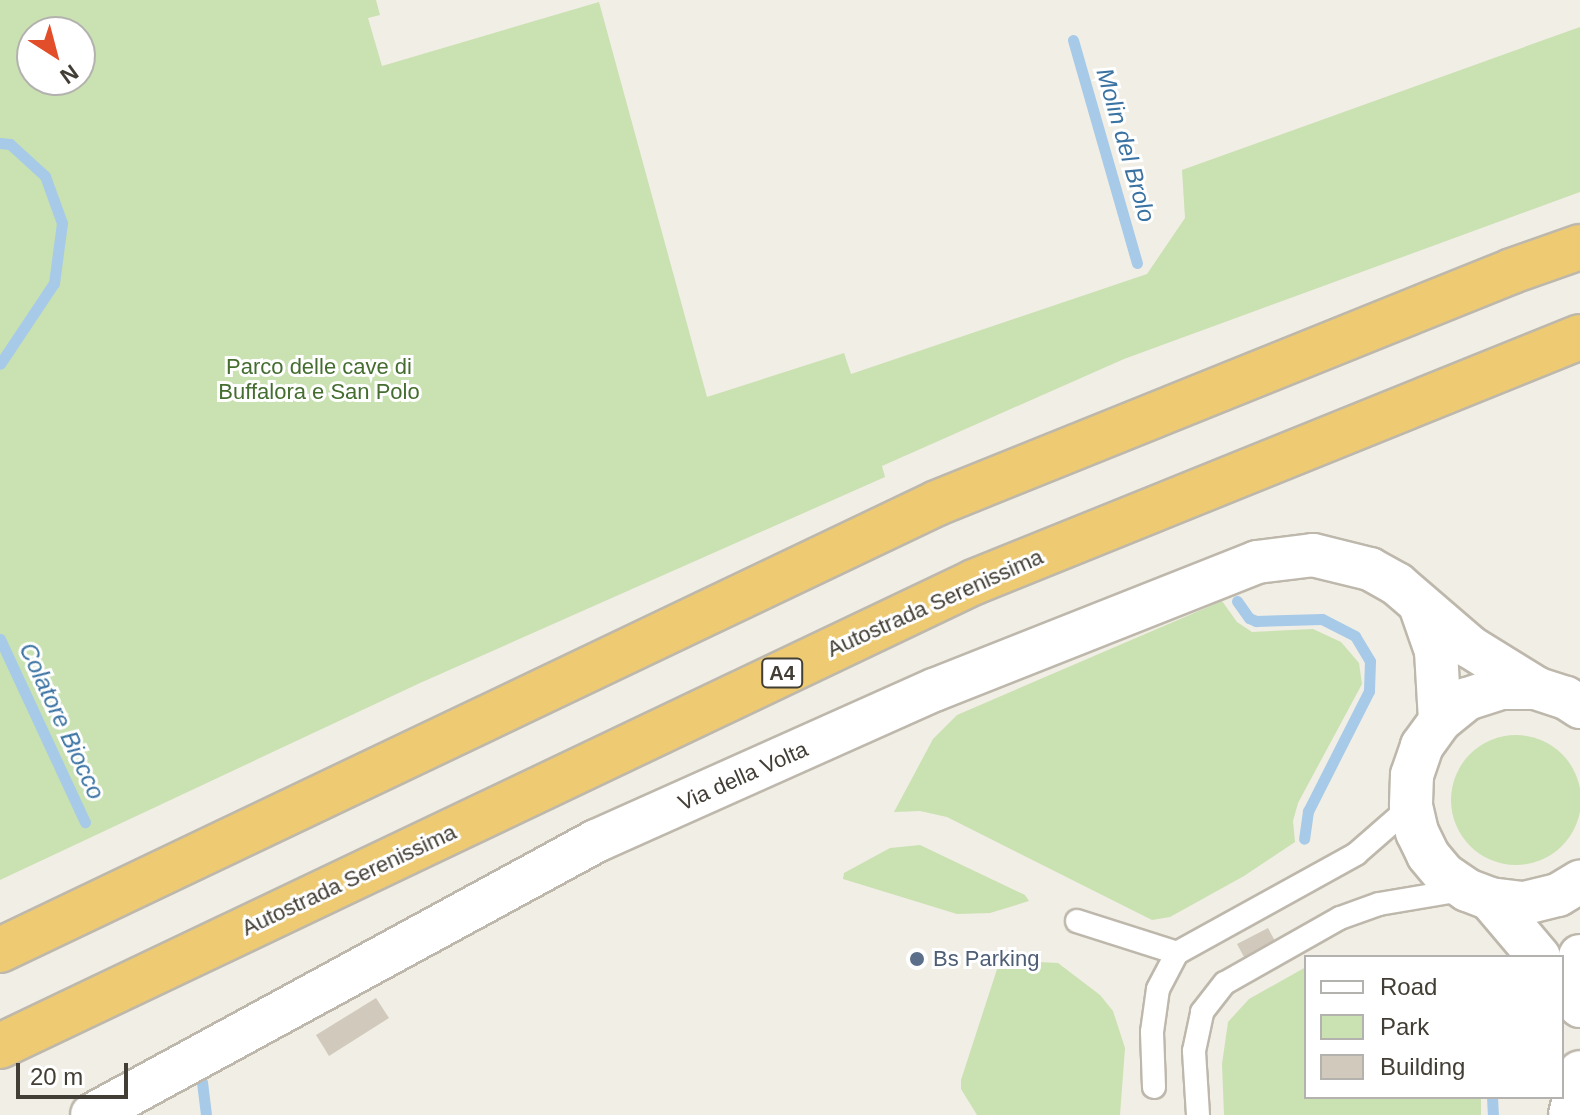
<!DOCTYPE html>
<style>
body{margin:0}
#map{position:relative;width:1580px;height:1115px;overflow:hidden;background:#f1eee5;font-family:Arial,sans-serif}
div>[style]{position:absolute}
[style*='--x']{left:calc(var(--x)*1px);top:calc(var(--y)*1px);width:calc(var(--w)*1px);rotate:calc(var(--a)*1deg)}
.green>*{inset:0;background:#cae1b2}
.round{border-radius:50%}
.stream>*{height:11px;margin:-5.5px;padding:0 5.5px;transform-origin:5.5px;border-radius:5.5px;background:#a7cae8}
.building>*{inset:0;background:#d1cabc}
.roads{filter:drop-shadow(2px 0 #beb8ac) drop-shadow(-2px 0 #beb8ac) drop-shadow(0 2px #beb8ac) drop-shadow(0 -2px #beb8ac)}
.service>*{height:22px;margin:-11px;padding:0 11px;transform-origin:11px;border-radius:11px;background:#fff}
.minor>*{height:42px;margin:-21px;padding:0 21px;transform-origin:21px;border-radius:21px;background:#fff}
.motorway>*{height:44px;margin:-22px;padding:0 22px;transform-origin:22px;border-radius:22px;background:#eecb72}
.dots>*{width:22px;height:22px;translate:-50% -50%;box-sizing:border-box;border:4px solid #fff;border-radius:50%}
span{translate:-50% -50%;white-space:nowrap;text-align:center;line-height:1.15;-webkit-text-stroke:6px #fff;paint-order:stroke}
.shield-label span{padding:2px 6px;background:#fff;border:2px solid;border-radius:6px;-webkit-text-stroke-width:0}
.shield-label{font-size:20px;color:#423e35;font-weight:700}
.park-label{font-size:22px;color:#446d2f}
.street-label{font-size:22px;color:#423e35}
.service-label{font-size:22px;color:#4e5e75}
.left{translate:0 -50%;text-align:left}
.water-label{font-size:24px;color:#3a72a2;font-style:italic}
.legend{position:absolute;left:1304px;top:955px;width:260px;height:144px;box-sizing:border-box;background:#fff;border:2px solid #b3b2ae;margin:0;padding:10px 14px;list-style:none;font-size:24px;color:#423e35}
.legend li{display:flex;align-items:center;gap:16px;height:40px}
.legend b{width:40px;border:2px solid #b3b2ae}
.north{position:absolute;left:16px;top:16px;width:80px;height:80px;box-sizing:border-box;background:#fff;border:2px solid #b3b2ae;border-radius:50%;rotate:144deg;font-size:22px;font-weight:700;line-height:32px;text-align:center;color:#423e35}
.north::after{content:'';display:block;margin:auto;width:28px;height:36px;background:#e34e2a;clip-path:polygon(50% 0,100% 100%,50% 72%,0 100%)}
.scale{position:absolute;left:16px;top:1063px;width:112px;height:36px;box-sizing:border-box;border:4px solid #423e35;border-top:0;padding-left:10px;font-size:24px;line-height:28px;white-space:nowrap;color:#423e35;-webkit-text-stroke:6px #fff;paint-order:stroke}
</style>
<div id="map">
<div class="green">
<div style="clip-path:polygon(evenodd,0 0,376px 0,380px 15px,368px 18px,382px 66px,599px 2px,707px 397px,844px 353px,851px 374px,1147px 274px,1185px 218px,1182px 170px,1580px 27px,1580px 192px,1124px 359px,882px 466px,885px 477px,420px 683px,0 880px,0 0,32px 32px,80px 32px,80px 80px,32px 80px,32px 32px)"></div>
<div style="clip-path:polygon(1222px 601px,1237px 622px,1252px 632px,1313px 629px,1341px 642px,1359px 663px,1362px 684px,1298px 803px,1293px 821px,1295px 842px,1244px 876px,1170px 917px,1152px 920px,947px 817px,920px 811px,894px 812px,933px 739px,957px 715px)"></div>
<div class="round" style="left:1451px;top:735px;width:130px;height:130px"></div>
<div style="clip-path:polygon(920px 845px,1025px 895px,1029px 901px,990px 913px,957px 914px,843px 879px,844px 873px,890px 848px)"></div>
<div style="clip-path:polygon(1000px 960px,1058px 963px,1100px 995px,1113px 1011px,1125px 1048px,1120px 1115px,977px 1115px,961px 1089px,961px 1080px)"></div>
<div style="clip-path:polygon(1306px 967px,1306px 1097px,1481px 1097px,1481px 1115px,1224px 1115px,1222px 1064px,1228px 1022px,1249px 999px)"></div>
</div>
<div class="stream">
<div style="--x:1073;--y:40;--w:232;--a:74"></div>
<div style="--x:0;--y:143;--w:10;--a:6"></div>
<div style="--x:10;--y:144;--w:47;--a:42.4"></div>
<div style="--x:45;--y:176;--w:50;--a:70.1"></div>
<div style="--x:62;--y:223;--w:61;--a:97.6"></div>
<div style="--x:54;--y:283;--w:97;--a:123.7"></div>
<div style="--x:1237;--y:601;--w:21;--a:55"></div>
<div style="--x:1249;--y:618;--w:8;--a:23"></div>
<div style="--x:1256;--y:621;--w:66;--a:-1.7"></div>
<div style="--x:1322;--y:619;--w:37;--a:27"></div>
<div style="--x:1355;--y:636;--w:29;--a:59"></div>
<div style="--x:1370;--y:661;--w:30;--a:92"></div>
<div style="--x:1369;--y:691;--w:135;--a:116.9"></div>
<div style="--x:1308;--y:811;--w:28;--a:98"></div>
<div style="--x:0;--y:639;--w:202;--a:65.1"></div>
<div style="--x:202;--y:1082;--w:33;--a:83"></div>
<div style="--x:1492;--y:1097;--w:18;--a:87"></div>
</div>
<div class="building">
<div style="clip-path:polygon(1268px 928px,1275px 941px,1244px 957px,1237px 944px)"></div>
<div style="clip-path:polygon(376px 998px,389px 1018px,329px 1056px,316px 1035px)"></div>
</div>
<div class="roads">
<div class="service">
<div style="--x:1077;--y:921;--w:105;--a:17.7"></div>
<div style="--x:1154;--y:1087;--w:55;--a:-92.1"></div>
<div style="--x:1152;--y:1032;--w:43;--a:-82.1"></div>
<div style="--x:1158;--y:989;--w:41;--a:-62.2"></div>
<div style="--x:1177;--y:953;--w:205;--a:-28.9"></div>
<div style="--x:1356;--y:854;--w:73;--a:-41.1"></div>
<div style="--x:1198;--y:1115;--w:64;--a:-93.6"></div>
<div style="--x:1194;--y:1051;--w:40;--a:-78"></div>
<div style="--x:1202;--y:1012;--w:37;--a:-52"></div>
<div style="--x:1225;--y:983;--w:132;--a:-29.5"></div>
<div style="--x:1340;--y:918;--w:41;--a:-19.7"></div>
<div style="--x:1379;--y:904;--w:84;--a:-9.6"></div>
</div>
<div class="minor">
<div style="--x:1420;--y:605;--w:49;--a:70.8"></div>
<div style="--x:1436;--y:651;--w:70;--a:86.7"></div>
<div style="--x:1580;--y:707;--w:17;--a:-147"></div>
<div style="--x:1566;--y:698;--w:32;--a:-162"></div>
<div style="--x:1536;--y:688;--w:35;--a:180"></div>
<div style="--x:1501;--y:688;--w:36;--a:162"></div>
<div style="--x:1467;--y:699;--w:35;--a:141"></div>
<div style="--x:1440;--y:721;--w:31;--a:126"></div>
<div style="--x:1422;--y:746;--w:31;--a:109"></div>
<div style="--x:1412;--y:775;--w:31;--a:92"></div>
<div style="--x:1411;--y:806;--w:27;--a:77"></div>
<div style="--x:1417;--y:832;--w:25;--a:64"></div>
<div style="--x:1428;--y:855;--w:26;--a:50"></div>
<div style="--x:1445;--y:875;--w:27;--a:34"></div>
<div style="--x:1467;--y:890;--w:25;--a:21"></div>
<div style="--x:1490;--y:899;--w:35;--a:7"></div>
<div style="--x:1525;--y:903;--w:34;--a:-14"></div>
<div style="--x:1558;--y:895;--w:26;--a:-31"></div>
<div style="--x:1490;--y:899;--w:76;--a:49.8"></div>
<div style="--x:1580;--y:956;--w:50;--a:90"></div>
<div style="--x:92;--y:1115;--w:574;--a:-28.53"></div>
<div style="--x:596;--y:841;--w:370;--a:-24.1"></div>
<div style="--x:934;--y:690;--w:347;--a:-21.6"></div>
<div style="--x:1257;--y:562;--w:56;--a:-7.1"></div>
<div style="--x:1313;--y:555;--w:59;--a:13.8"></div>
<div style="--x:1370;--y:569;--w:31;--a:29"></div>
<div style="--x:1397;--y:584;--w:96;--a:40.8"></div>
<div style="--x:1470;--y:647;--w:78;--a:31.8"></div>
<div style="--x:1570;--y:1115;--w:44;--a:-76.9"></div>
</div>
<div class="motorway">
<div style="--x:0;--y:950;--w:1038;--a:-25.5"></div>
<div style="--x:937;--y:503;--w:620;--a:-21.97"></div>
<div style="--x:1512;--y:271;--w:72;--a:-19.4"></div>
<div style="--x:0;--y:1046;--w:1079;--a:-25.47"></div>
<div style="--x:974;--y:582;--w:654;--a:-22.01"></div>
</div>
</div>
<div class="dots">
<div style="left:917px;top:959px;background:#5c6f8a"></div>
</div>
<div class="shield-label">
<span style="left:782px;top:673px">A4</span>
</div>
<div class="park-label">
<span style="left:319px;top:379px">Parco delle cave di<br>Buffalora e San Polo</span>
</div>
<div class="street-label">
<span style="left:935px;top:603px;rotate:-24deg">Autostrada Serenissima</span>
<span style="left:743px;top:776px;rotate:-24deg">Via della Volta</span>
<span style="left:349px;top:880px;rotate:-25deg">Autostrada Serenissima</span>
</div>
<div class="service-label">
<span class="left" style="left:933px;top:959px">Bs Parking</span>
</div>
<div class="water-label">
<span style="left:1126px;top:145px;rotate:74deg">Molin del Brolo</span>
<span style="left:62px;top:721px;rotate:65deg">Colatore Biocco</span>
</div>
<ul class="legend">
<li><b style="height:10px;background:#fff"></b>Road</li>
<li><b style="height:22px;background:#cae1b2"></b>Park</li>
<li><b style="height:22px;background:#d1cabc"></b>Building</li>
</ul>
<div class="north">N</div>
<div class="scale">20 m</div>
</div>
